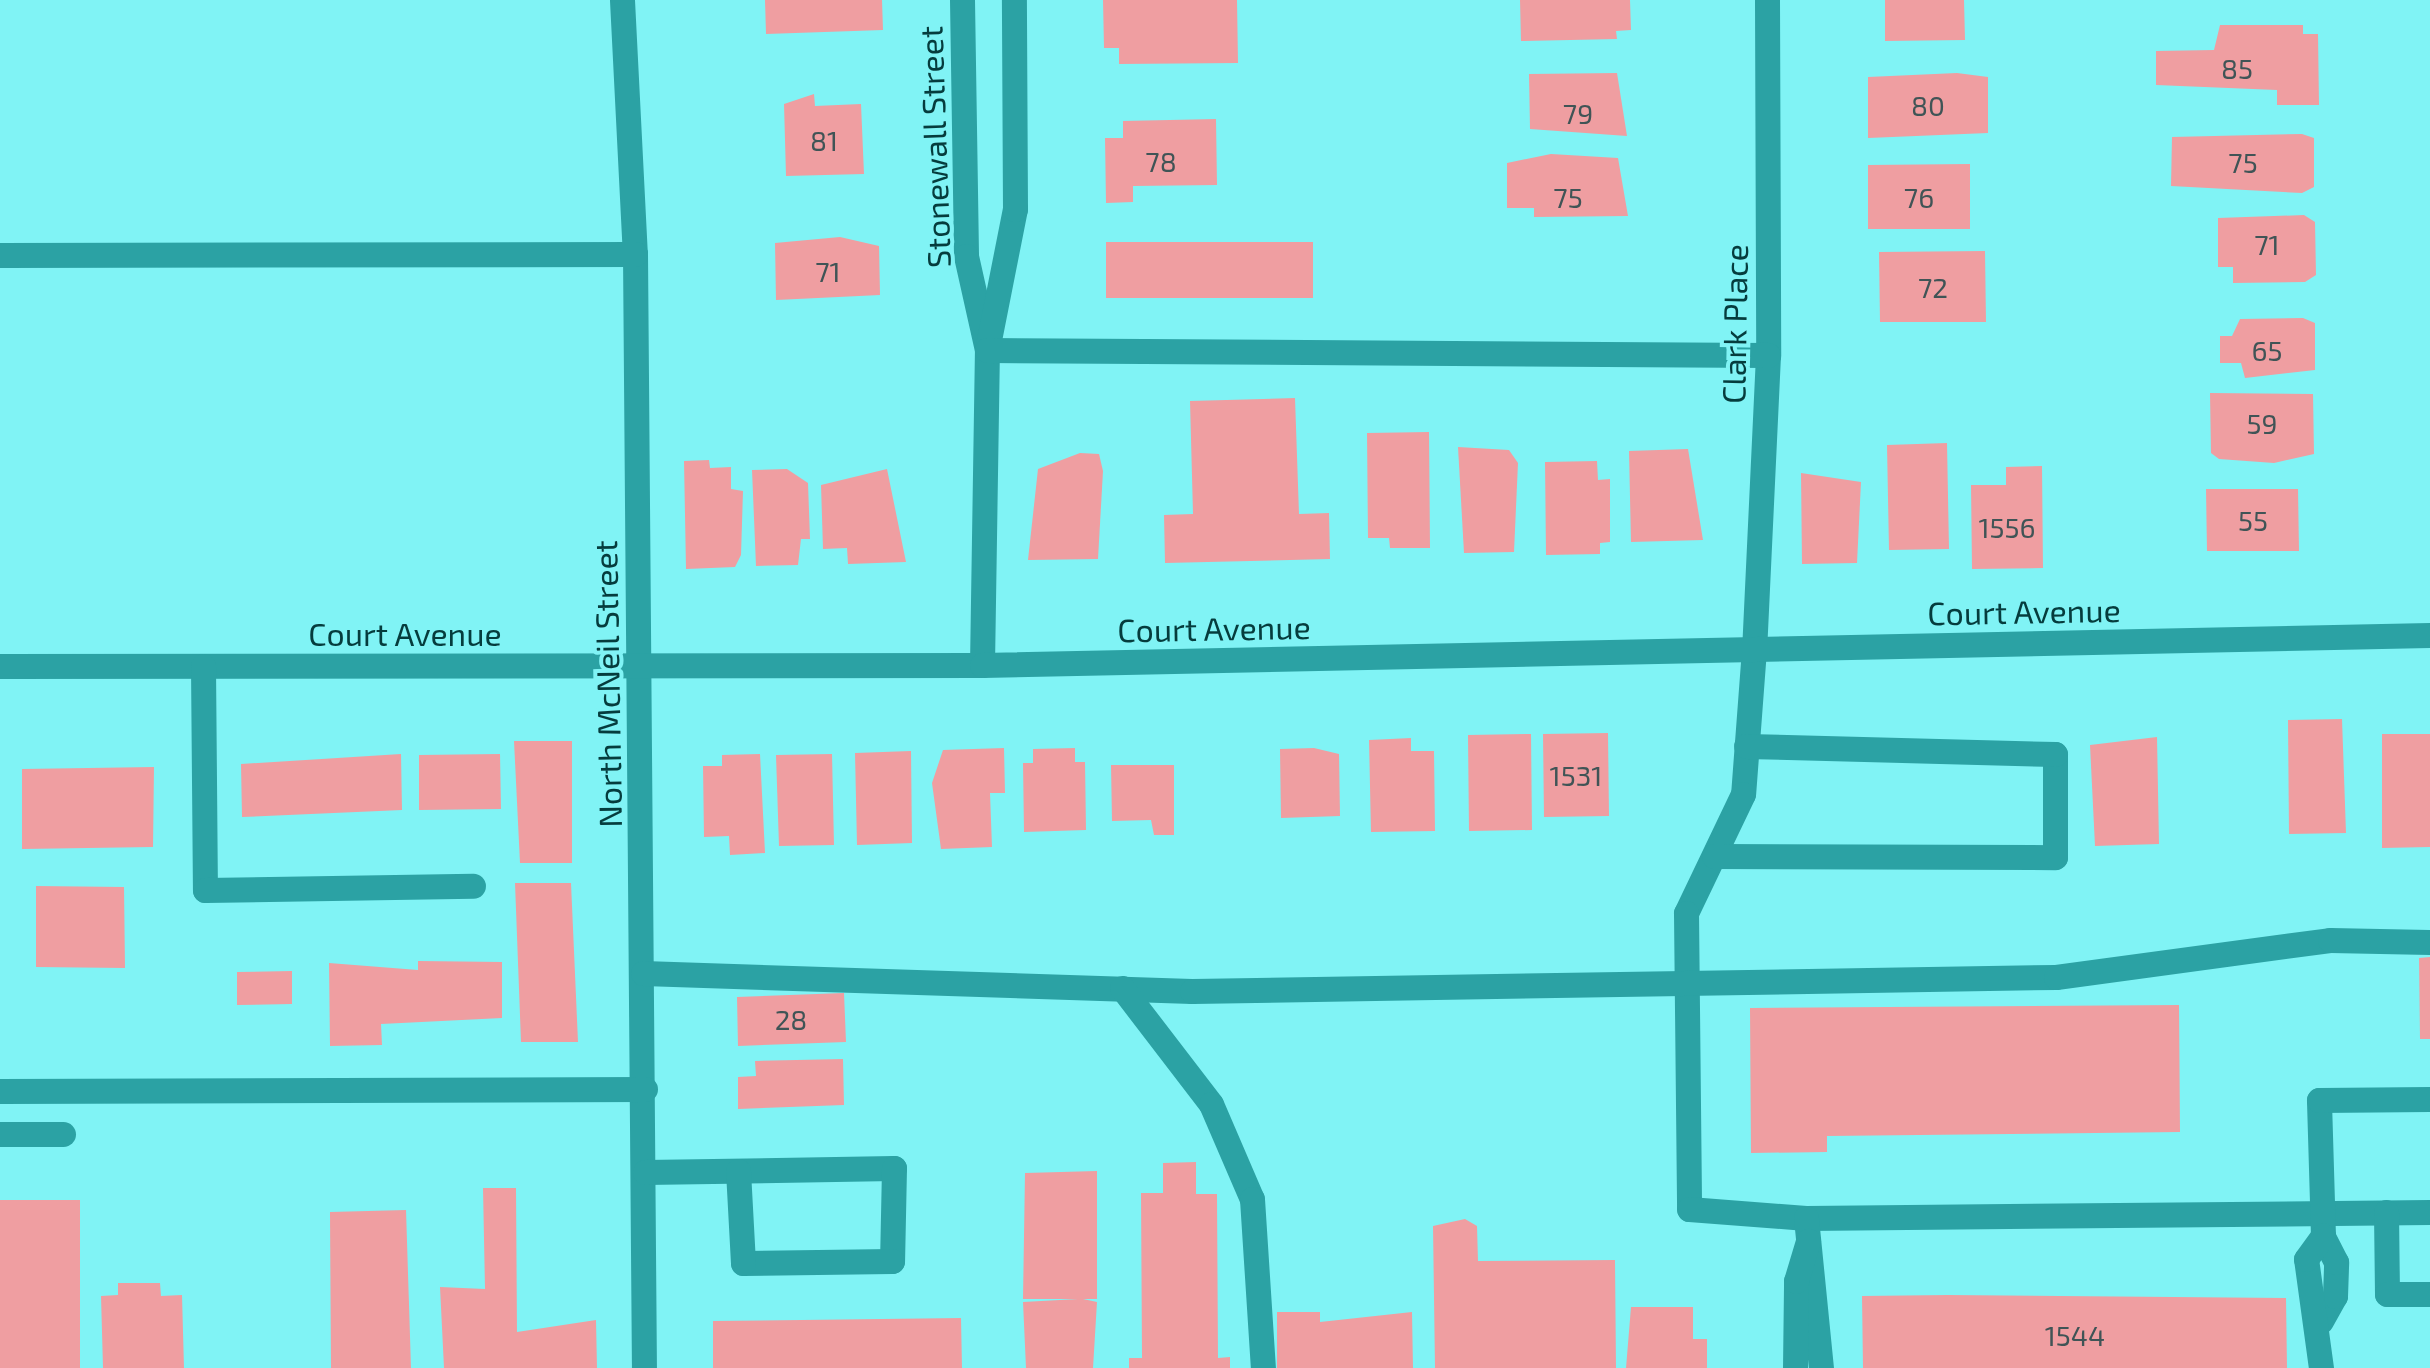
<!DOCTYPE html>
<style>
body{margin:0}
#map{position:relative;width:2430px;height:1368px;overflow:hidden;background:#80f3f5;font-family:"Exo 2",sans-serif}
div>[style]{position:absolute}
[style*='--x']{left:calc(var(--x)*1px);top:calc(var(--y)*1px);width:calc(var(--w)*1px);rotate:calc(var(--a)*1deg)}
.building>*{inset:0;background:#ef9ea1}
.minor>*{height:25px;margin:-12.5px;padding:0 12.5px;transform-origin:12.5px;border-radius:12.5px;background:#2ba2a4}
span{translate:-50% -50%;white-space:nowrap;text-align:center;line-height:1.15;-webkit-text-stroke:8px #80f3f5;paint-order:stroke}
.number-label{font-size:28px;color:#405456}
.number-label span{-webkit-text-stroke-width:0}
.street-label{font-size:32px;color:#053c3d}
</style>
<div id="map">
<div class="building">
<div style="clip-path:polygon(765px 0,882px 0,883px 30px,766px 34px)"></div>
<div style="clip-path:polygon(1103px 0,1237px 0,1238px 63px,1119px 64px,1119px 48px,1104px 48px)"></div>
<div style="clip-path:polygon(1520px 0,1630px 0,1631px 30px,1616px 31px,1617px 39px,1521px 41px)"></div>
<div style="clip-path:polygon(1885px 0,1964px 0,1965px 40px,1885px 41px)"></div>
<div style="clip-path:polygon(2220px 25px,2303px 25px,2303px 34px,2318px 34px,2319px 105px,2277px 105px,2277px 90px,2156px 85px,2156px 51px,2214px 50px)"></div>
<div style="clip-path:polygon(1617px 73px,1627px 136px,1530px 129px,1529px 74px)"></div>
<div style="clip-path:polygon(1957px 73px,1988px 77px,1988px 133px,1868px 138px,1868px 77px)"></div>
<div style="clip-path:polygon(814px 94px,815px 106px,861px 104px,864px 174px,786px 176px,784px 104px)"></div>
<div style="clip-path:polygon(1216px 119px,1217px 185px,1133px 186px,1133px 202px,1106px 203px,1105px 138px,1123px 138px,1123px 121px)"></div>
<div style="clip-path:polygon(2302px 134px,2314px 138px,2314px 187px,2302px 193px,2171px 186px,2172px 137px)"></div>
<div style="clip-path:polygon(1551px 154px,1618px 158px,1628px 216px,1534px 217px,1534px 208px,1507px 208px,1507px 163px)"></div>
<div style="clip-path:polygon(1970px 164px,1970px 229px,1868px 229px,1868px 165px)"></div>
<div style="clip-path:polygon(2304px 215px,2315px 222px,2316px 275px,2305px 282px,2233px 283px,2233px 267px,2218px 267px,2218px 218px)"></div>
<div style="clip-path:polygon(840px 237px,879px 246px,880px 295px,776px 300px,775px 243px)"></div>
<div style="clip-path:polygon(1106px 242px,1313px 242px,1313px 298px,1106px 298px)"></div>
<div style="clip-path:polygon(1985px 251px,1986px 322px,1880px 322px,1879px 252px)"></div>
<div style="clip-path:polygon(2303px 318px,2315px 323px,2315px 370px,2245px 378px,2241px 363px,2220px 363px,2220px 336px,2232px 336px,2240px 319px)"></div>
<div style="clip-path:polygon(2210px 393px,2313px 394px,2314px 454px,2274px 463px,2219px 459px,2211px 453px)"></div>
<div style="clip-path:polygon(1295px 398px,1299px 514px,1329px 513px,1330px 559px,1165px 563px,1164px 515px,1193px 514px,1190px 401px)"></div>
<div style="clip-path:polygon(1429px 432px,1430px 548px,1390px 548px,1389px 538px,1368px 538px,1367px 433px)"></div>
<div style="clip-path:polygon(1947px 443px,1949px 549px,1889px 550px,1887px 445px)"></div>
<div style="clip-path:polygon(1458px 447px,1509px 450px,1518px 463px,1514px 552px,1464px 553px)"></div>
<div style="clip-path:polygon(1688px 449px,1703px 540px,1631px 542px,1629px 451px)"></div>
<div style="clip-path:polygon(1080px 453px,1099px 454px,1103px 471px,1098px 559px,1028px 560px,1038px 469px)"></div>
<div style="clip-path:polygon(709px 460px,710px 468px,731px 467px,731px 489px,743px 491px,741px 555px,735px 567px,686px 569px,684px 461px)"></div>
<div style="clip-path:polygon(1597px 461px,1598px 480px,1610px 479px,1610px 542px,1600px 543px,1600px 554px,1546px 555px,1545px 462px)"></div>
<div style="clip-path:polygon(2042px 466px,2043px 568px,1972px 569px,1971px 485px,2006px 485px,2006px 467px)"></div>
<div style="clip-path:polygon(787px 469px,808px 483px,810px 539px,801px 539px,798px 565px,756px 566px,752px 470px)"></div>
<div style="clip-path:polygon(887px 469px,906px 562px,848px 564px,847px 548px,823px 549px,821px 485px)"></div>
<div style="clip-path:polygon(1801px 473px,1861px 482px,1857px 563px,1802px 564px)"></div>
<div style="clip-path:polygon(2206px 489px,2298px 489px,2299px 551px,2207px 551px)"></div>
<div style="clip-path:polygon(2342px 719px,2346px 833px,2289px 834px,2288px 720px)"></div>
<div style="clip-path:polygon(1608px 733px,1609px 816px,1544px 817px,1543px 734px)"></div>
<div style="clip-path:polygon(1531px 734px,1532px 830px,1469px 831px,1468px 735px)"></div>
<div style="clip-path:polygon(2382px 734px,2430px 734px,2430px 847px,2382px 848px)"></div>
<div style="clip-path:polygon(2157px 737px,2159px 844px,2095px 846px,2090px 745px)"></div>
<div style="clip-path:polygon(1411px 738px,1411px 751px,1434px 751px,1435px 831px,1371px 832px,1369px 740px)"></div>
<div style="clip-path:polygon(514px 741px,572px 741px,572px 863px,520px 863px)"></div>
<div style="clip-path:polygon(1004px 748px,1005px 793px,990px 793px,992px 847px,941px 849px,932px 783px,943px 750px)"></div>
<div style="clip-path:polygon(1075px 748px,1075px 762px,1085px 762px,1086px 830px,1024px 832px,1023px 763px,1033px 763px,1033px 749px)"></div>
<div style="clip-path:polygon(1314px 748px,1339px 754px,1340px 816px,1281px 818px,1280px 749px)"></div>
<div style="clip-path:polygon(911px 751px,912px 843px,857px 845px,855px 753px)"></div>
<div style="clip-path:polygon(401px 754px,402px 810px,242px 817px,241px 764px)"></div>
<div style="clip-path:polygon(500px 754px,501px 809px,419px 810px,419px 755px)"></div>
<div style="clip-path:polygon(760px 754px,765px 853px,730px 855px,729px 836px,704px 837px,703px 766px,722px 766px,722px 755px)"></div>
<div style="clip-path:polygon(832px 754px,834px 845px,779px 846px,776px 755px)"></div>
<div style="clip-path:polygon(1111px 765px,1174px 765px,1174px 835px,1154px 835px,1151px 820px,1112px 821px)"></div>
<div style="clip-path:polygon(154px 767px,153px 847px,22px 849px,22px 769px)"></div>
<div style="clip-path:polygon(515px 883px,571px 883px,578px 1042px,521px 1042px)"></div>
<div style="clip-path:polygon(36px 886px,124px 887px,125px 968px,36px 967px)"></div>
<div style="clip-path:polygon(2430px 957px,2430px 1039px,2420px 1039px,2419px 958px)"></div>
<div style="clip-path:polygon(418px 961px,502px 962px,502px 1018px,381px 1024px,382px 1045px,330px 1046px,329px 963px,418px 970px)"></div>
<div style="clip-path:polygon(292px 971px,292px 1004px,237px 1005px,237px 972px)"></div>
<div style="clip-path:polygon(844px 993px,846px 1042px,738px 1046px,737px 997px)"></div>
<div style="clip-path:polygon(2179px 1005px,2180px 1132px,1827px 1136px,1827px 1152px,1751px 1153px,1750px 1008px)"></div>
<div style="clip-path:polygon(843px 1059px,844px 1105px,738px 1109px,738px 1077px,756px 1076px,755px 1061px)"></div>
<div style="clip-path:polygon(1196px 1162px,1196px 1194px,1217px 1194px,1218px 1358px,1230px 1357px,1230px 1368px,1129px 1368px,1129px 1358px,1142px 1358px,1141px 1193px,1163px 1193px,1163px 1163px)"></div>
<div style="clip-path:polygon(1097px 1171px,1097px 1299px,1083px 1299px,1097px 1302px,1093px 1368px,1026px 1368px,1023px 1302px,1078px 1299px,1023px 1299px,1025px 1173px)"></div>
<div style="clip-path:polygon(483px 1188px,516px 1188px,517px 1332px,596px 1320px,597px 1368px,444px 1368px,440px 1287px,485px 1289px)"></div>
<div style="clip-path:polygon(0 1200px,80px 1200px,80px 1368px,0 1368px)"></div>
<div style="clip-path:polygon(406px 1210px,411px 1368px,331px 1368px,330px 1212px)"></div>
<div style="clip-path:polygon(1465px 1219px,1477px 1226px,1478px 1261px,1615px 1260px,1616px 1368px,1435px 1368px,1433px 1226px)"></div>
<div style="clip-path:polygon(118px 1283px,160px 1283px,161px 1296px,182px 1295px,184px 1368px,103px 1368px,101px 1296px,118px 1295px)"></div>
<div style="clip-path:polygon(1948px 1295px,2286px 1298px,2287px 1368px,1863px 1368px,1862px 1296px)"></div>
<div style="clip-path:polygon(1631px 1307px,1693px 1307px,1693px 1339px,1707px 1339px,1707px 1368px,1626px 1368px)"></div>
<div style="clip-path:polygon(1277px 1312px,1320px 1312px,1320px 1322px,1412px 1312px,1413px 1368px,1277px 1368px)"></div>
<div style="clip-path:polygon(961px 1318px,962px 1368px,713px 1368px,713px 1321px)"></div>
</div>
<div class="minor">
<div style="--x:622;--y:0;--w:254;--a:87.1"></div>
<div style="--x:635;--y:254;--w:1114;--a:89.54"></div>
<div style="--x:962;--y:0;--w:256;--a:89.1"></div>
<div style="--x:966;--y:256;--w:96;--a:77.4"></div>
<div style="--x:987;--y:350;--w:144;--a:-78.8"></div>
<div style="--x:1015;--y:209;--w:209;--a:-90.3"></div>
<div style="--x:1767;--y:0;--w:355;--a:89.8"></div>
<div style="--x:1768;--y:355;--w:294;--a:92.7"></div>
<div style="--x:1754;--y:649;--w:145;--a:94.3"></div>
<div style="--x:1743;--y:794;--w:132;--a:115.6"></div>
<div style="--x:1686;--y:913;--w:296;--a:89.4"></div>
<div style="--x:1689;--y:1209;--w:117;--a:4.4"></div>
<div style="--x:1806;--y:1218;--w:624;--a:-0.55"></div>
<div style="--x:0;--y:255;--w:635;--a:-0.09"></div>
<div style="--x:982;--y:665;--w:315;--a:-89.1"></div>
<div style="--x:987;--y:350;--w:781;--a:0.37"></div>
<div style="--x:0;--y:666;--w:982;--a:-0.06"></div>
<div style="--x:982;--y:665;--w:1448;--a:-1.19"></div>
<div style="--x:203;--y:666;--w:224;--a:89.5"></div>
<div style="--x:205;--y:890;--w:268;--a:-0.9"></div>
<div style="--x:1714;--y:856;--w:341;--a:0.2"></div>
<div style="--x:2055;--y:857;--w:103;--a:-90"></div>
<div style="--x:2055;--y:754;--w:309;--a:-178.5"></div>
<div style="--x:643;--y:973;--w:549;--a:1.88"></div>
<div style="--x:1192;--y:991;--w:864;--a:-0.93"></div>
<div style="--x:2056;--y:977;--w:276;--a:-7.7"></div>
<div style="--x:2330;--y:940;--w:100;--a:1.1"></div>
<div style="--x:1122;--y:988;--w:146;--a:52.5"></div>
<div style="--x:1211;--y:1104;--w:103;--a:66.7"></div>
<div style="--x:1252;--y:1199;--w:169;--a:86.3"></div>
<div style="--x:0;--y:1091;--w:645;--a:-0.18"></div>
<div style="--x:0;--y:1134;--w:63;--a:0"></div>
<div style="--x:645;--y:1172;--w:249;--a:-0.9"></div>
<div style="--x:894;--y:1168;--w:93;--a:91.2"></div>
<div style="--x:892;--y:1261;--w:149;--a:179.2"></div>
<div style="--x:743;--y:1263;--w:92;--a:-93.1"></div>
<div style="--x:2386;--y:1212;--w:82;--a:89.3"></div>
<div style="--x:2387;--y:1294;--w:43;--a:0"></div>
<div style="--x:1806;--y:1218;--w:151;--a:84.3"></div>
<div style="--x:2321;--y:1321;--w:29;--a:-61"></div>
<div style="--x:2335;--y:1296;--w:34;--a:-88"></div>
<div style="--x:2336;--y:1262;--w:29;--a:-117"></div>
<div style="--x:2323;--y:1236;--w:136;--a:-91.7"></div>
<div style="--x:2319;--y:1100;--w:111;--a:-0.5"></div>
<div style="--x:1795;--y:1368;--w:87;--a:-89.3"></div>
<div style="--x:1796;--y:1281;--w:42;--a:-73.3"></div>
<div style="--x:2321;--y:1368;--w:110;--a:-97.8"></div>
<div style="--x:2306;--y:1259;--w:29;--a:-54"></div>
</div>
<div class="number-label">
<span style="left:2237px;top:68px">85</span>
<span style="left:1928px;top:105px">80</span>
<span style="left:1578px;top:113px">79</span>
<span style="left:824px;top:140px">81</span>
<span style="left:1161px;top:161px">78</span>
<span style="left:2243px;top:162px">75</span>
<span style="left:1568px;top:197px">75</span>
<span style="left:1919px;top:197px">76</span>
<span style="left:2267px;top:244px">71</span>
<span style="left:828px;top:271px">71</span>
<span style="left:1933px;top:287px">72</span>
<span style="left:2267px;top:350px">65</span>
<span style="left:2262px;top:423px">59</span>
<span style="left:2253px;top:520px">55</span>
<span style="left:2007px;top:527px">1556</span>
<span style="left:1576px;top:775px">1531</span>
<span style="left:791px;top:1019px">28</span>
<span style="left:2075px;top:1335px">1544</span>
</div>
<div class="street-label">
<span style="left:934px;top:147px;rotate:-92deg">Stonewall Street</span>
<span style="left:1734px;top:324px;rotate:-89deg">Clark Place</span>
<span style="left:2024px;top:611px;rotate:-1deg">Court Avenue</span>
<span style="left:1214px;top:628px;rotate:-1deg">Court Avenue</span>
<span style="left:405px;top:633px">Court Avenue</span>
<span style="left:607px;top:684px;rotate:-91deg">North McNeil Street</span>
</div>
</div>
